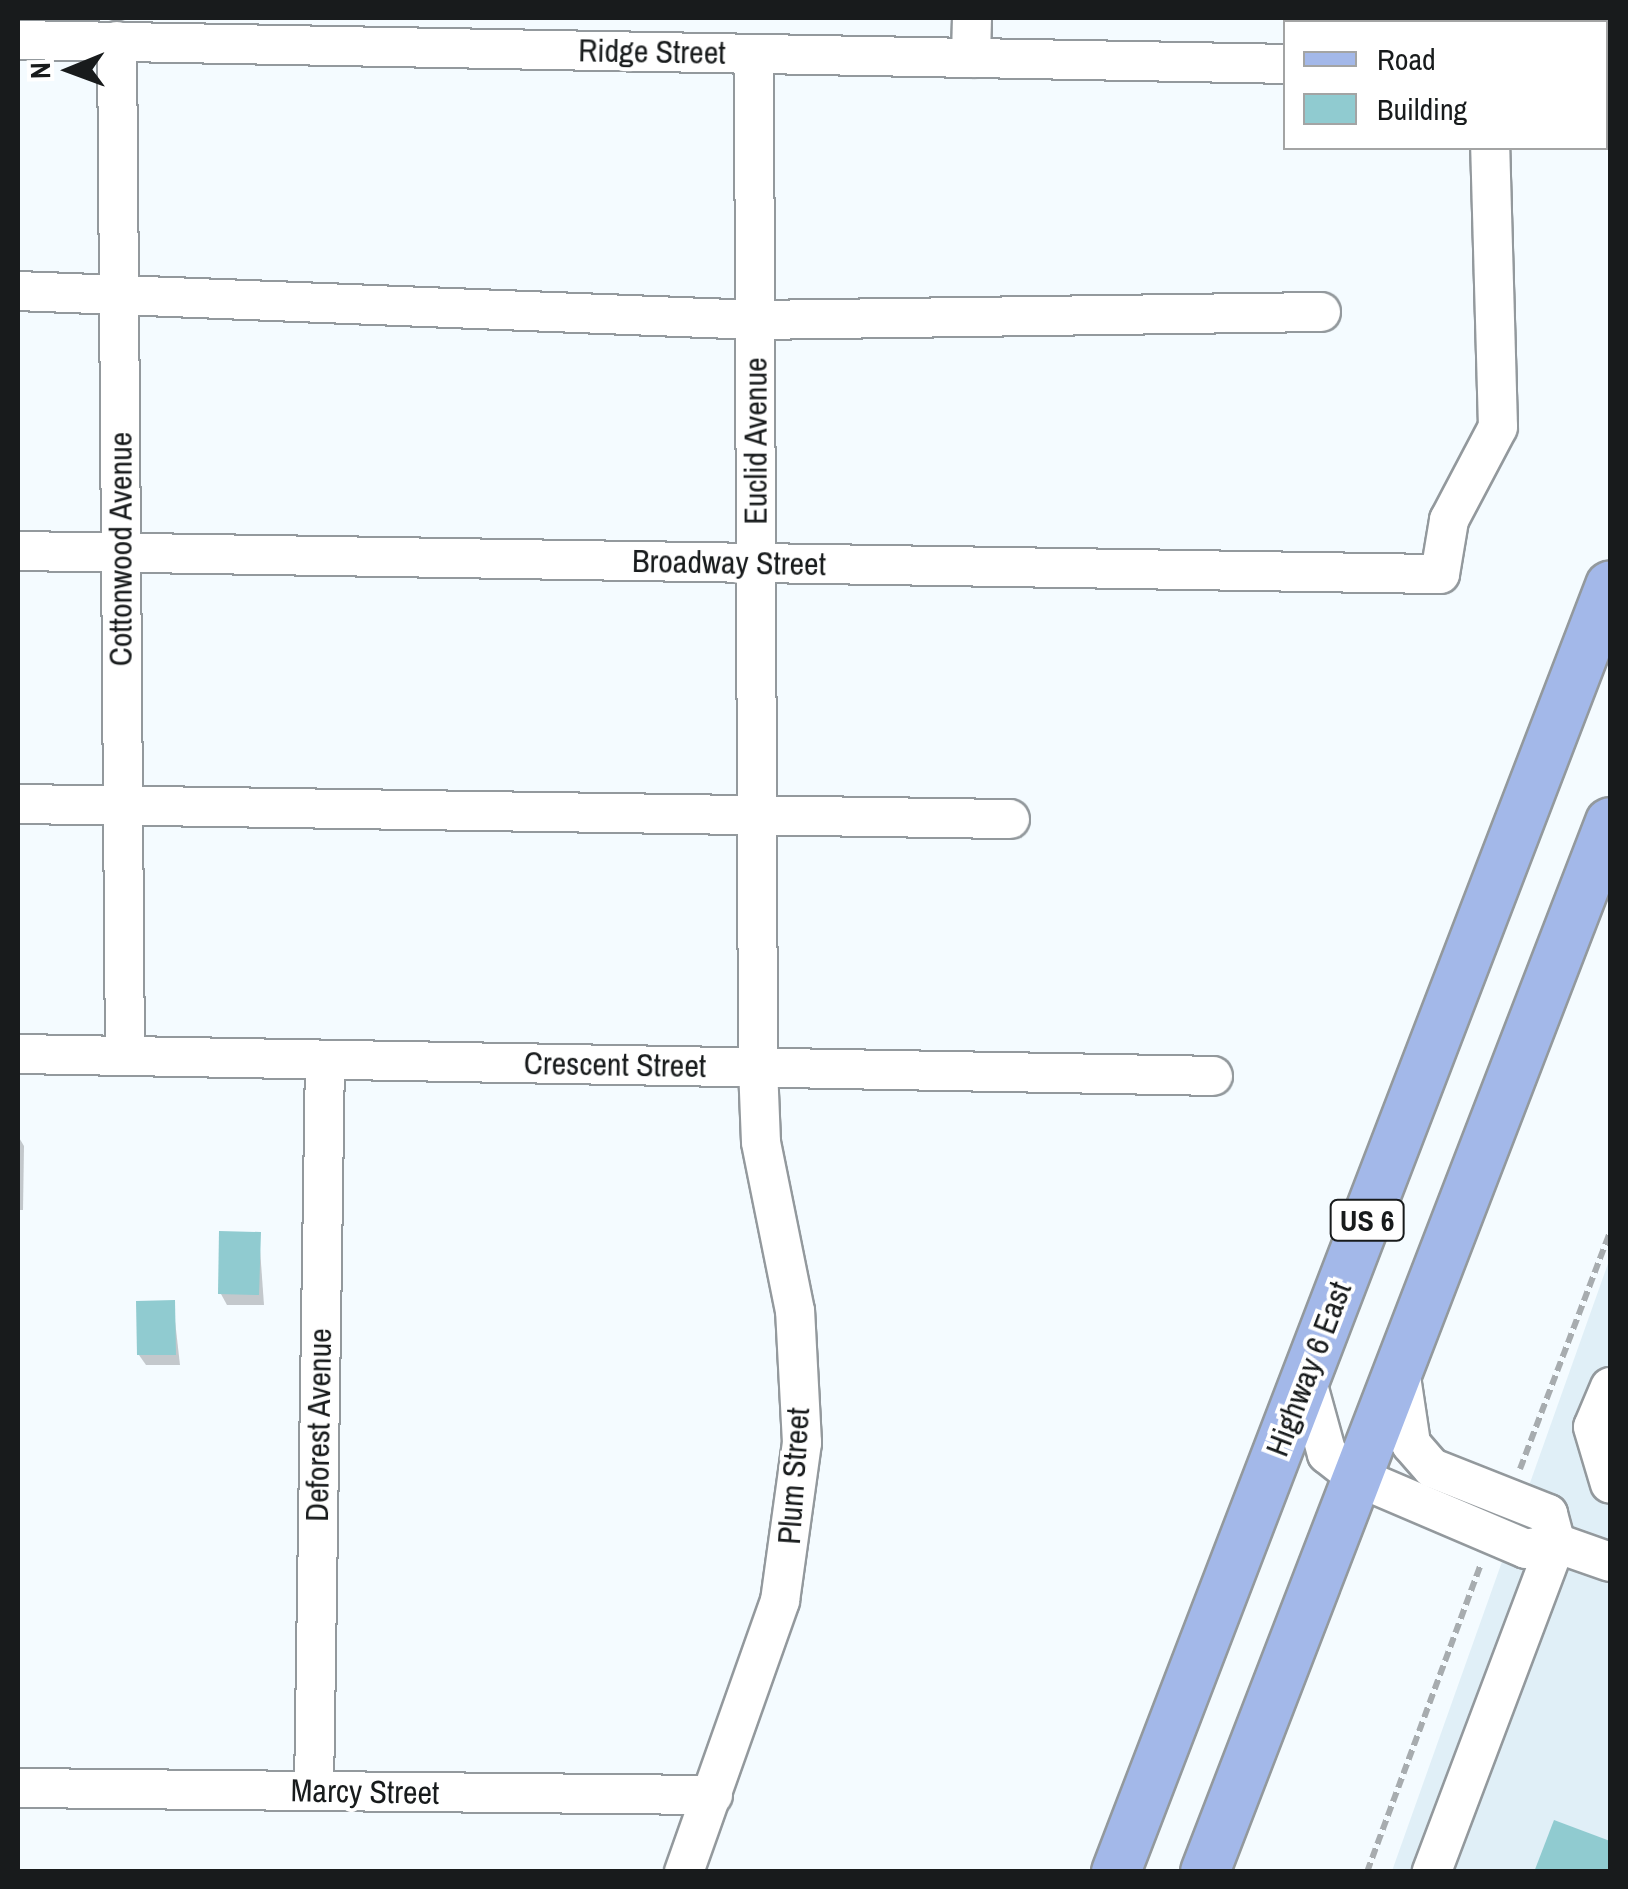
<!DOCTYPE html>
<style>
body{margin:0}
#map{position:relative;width:1628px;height:1889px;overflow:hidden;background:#f4fbff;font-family:"Archivo Narrow",sans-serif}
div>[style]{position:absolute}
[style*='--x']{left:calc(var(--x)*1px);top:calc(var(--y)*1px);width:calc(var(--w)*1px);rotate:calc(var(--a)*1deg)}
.built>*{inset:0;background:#e0eff7}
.shadow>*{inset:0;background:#0003}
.building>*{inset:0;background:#90cbd0}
.path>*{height:6px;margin-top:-3px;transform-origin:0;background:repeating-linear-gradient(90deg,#a7acaf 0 10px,transparent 0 15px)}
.roads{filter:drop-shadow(2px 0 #93999d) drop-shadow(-2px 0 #93999d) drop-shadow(0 2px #93999d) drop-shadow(0 -2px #93999d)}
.minor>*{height:38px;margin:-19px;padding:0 19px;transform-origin:19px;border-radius:19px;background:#fff}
.major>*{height:48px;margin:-24px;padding:0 24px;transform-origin:24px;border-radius:24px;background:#a3b8e9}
span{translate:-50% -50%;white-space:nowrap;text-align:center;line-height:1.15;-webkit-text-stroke:8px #fff;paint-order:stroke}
.shield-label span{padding:2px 8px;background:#fff;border:2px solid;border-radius:8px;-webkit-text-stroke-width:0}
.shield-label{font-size:30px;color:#181b1c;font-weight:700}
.street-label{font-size:32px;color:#181b1c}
.frame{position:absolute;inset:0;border:20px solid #181b1c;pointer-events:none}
.legend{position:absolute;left:1283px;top:20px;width:325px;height:130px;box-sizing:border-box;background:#fff;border:2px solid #a3a4a4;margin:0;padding:12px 18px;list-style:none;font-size:30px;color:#181b1c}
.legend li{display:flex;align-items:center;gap:20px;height:50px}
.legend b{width:50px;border:2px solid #a3a4a4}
.north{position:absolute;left:20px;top:20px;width:100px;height:100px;-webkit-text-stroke:8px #fff;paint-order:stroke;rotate:269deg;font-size:28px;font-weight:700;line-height:40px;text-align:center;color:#181b1c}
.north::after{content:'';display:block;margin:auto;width:35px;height:45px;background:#181b1c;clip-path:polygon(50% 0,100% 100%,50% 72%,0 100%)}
</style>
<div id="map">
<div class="built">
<div style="clip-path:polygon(1610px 1258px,1610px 1871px,1392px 1871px)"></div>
</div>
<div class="shadow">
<div style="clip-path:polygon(18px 1136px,24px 1146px,23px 1210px,18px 1210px)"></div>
<div style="clip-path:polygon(259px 1235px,264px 1305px,227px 1305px,221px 1294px)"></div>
<div style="clip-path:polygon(173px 1303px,180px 1365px,146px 1365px,139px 1355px)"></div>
</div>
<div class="building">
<div style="clip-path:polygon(219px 1231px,261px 1232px,259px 1295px,218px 1294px)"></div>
<div style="clip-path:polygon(175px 1300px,176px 1355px,137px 1355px,136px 1301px)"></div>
<div style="clip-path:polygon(1554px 1820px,1610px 1841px,1610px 1872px,1534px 1872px)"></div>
</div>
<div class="path">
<div style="--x:1520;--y:1469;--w:254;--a:-69.2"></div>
<div style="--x:1367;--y:1872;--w:328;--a:-69.7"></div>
</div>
<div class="roads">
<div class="minor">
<div style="--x:18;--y:40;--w:1268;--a:1.08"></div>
<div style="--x:117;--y:41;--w:1015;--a:89.55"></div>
<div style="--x:971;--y:58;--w:40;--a:-88.6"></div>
<div style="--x:1606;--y:68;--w:4;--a:0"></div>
<div style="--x:18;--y:291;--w:738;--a:2.25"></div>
<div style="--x:755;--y:320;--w:566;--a:-0.81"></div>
<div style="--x:18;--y:551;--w:1422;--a:0.93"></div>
<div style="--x:1440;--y:574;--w:55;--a:-80.5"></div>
<div style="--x:1449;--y:520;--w:105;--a:-62.2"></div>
<div style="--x:1498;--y:427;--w:279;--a:-91.6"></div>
<div style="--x:18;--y:804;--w:992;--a:0.87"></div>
<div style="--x:18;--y:1054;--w:1195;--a:1.05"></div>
<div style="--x:1400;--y:1370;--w:75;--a:81.5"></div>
<div style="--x:1411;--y:1444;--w:32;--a:49"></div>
<div style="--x:1432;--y:1468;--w:125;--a:21.6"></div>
<div style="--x:1548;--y:1514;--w:30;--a:75"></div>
<div style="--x:1556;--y:1543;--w:352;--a:110.7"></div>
<div style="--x:1306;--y:1378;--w:79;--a:74.6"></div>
<div style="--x:1327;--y:1454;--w:36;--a:38"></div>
<div style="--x:1355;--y:1476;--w:186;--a:23.1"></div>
<div style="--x:1526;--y:1549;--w:31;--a:-11"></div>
<div style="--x:1556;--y:1543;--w:57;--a:19.4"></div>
<div style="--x:1610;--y:1387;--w:43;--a:113"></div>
<div style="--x:1593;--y:1427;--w:59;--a:73.4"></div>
<div style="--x:18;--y:1788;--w:695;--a:0.58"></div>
<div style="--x:314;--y:1791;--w:731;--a:-89.14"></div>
<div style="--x:684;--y:1872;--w:288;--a:-70.5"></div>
<div style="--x:780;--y:1601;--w:160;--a:-82.1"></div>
<div style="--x:802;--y:1443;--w:132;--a:-93"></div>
<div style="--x:795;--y:1311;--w:172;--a:-101.4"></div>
<div style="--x:761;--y:1142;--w:74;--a:-92.3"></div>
<div style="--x:758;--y:1068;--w:1014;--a:-90.23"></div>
</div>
<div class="major">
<div style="--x:1116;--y:1872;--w:1378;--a:-68.99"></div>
<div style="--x:1205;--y:1872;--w:1125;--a:-68.91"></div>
</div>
</div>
<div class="shield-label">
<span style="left:1367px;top:1220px">US 6</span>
</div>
<div class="street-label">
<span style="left:652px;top:52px;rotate:1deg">Ridge Street</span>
<span style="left:756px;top:441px;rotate:-90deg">Euclid Avenue</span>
<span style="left:121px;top:549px;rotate:-90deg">Cottonwood Avenue</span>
<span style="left:729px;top:563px;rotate:1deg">Broadway Street</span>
<span style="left:615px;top:1065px;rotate:1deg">Crescent Street</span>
<span style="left:1309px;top:1369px;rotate:-69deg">Highway 6 East</span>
<span style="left:319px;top:1425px;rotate:-89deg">Deforest Avenue</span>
<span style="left:794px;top:1476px;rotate:-86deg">Plum Street</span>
<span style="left:365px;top:1792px;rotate:1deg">Marcy Street</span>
</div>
<div class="frame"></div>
<ul class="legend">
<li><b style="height:12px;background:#a3b8e9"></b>Road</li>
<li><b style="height:28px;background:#90cbd0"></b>Building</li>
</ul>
<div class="north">N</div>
</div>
